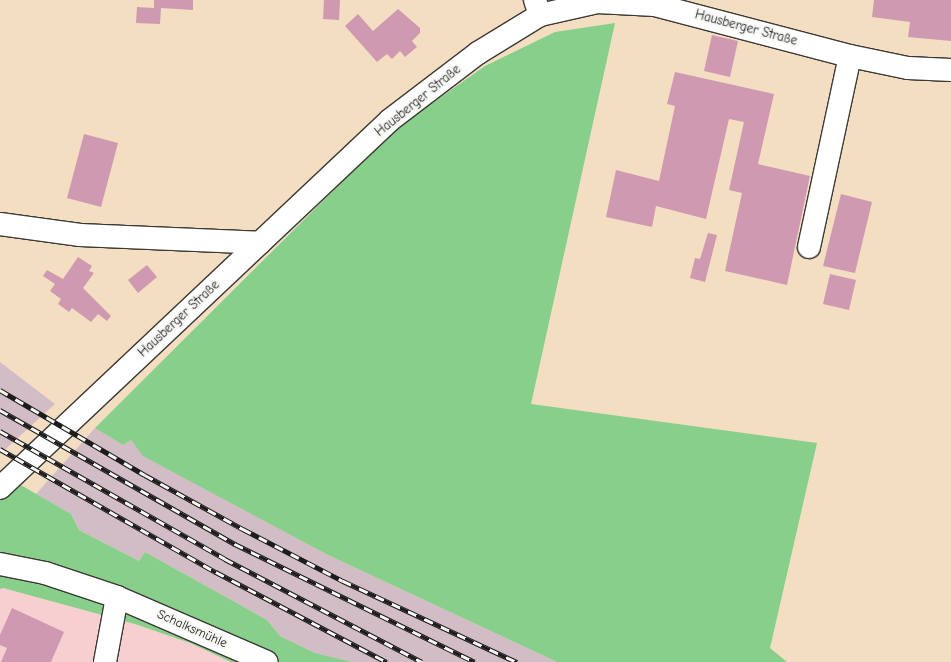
<!DOCTYPE html>
<meta charset="utf-8">
<style>
body{margin:0}
#map{position:relative;width:951px;height:662px;overflow:hidden;background:#f3dec2;font-family:"Comic Neue",sans-serif}
div>[style]{position:absolute}
[style*='--x']{left:calc(var(--x)*1px);top:calc(var(--y)*1px);width:calc(var(--w)*1px);rotate:calc(var(--a)*1deg)}
.built>*{inset:0;background:#f7cfd1}
.industrial>*{inset:0;background:#d2bdc6}
.green>*{inset:0;background:#87cf8a}
.building>*{inset:0;background:#cf9ab1}
.roads{filter:drop-shadow(1px 0 #3c3935) drop-shadow(-1px 0 #3c3935) drop-shadow(0 1px #3c3935) drop-shadow(0 -1px #3c3935)}
.minor>*{height:22px;margin:-11px;padding:0 11px;transform-origin:11px;border-radius:11px;background:#fff}
.major>*{height:22px;margin:-11px;padding:0 11px;transform-origin:11px;border-radius:11px;background:#fff}
.rail>*{height:4.5px;margin-top:-2.25px;transform-origin:0;background:repeating-linear-gradient(90deg,#f6f6f2 0 9px,#1c1c1c 0 18px);box-sizing:border-box;border-block:1px solid #1c1c1c}
span{translate:-50% -50%;white-space:nowrap;text-align:center;line-height:1.15;-webkit-text-stroke:4px #f6f6f2;paint-order:stroke}
.street-label{font-size:13px;color:#1c1c1c}
</style>
<div id="map">
<div class="built">
<div style="clip-path:polygon(3px 588px,135px 624px,190px 643px,231px 662px,0 662px,0 589px)"></div>
</div>
<div class="industrial">
<div style="clip-path:polygon(0 362px,55px 404px,0 454px)"></div>
<div style="clip-path:polygon(95px 428px,123px 445px,131px 440px,144px 456px,328px 555px,557px 662px,352px 662px,315px 653px,280px 636px,267px 620px,145px 552px,139px 561px,79px 530px,71px 514px,36px 494px)"></div>
</div>
<div class="green">
<div style="clip-path:polygon(615px 23px,531px 404px,817px 443px,770px 648px,787px 662px,557px 662px,328px 555px,143px 456px,131px 440px,123px 445px,95px 428px,394px 130px,485px 66px,555px 32px)"></div>
<div style="clip-path:polygon(0 473px,71px 514px,79px 530px,139px 561px,145px 552px,267px 620px,280px 636px,315px 653px,352px 662px,231px 662px,190px 643px,135px 624px,3px 588px,0 589px)"></div>
</div>
<div class="building">
<div style="clip-path:polygon(154px 0,193px 0,193px 10px,161px 8px,160px 24px,136px 23px,137px 7px,154px 8px)"></div>
<div style="clip-path:polygon(324px 0,340px 0,339px 20px,323px 19px)"></div>
<div style="clip-path:polygon(874px 0,951px 0,951px 41px,908px 37px,910px 22px,872px 17px)"></div>
<div style="clip-path:polygon(398px 9px,420px 28px,420px 33px,412px 41px,417px 47px,405px 57px,400px 51px,392px 59px,387px 54px,377px 62px,345px 26px,358px 14px,373px 31px)"></div>
<div style="clip-path:polygon(712px 35px,738px 41px,730px 77px,704px 71px)"></div>
<div style="clip-path:polygon(675px 72px,774px 94px,758px 164px,810px 176px,787px 285px,725px 271px,742px 193px,729px 190px,744px 122px,729px 119px,706px 219px,656px 206px,652px 227px,606px 217px,616px 170px,659px 181px,675px 106px,667px 104px)"></div>
<div style="clip-path:polygon(84px 134px,118px 143px,101px 207px,67px 198px)"></div>
<div style="clip-path:polygon(841px 194px,872px 202px,855px 273px,823px 266px)"></div>
<div style="clip-path:polygon(708px 233px,717px 235px,705px 282px,690px 278px,695px 258px,700px 259px)"></div>
<div style="clip-path:polygon(78px 257px,92px 266px,89px 271px,94px 273px,83px 288px,111px 316px,107px 321px,98px 314px,91px 322px,72px 308px,69px 312px,58px 304px,61px 299px,50px 291px,55px 284px,43px 276px,47px 270px,63px 279px)"></div>
<div style="clip-path:polygon(147px 265px,157px 277px,138px 293px,128px 280px)"></div>
<div style="clip-path:polygon(830px 274px,856px 280px,849px 310px,823px 304px)"></div>
<div style="clip-path:polygon(12px 608px,64px 632px,51px 662px,1px 662px,7px 648px,0 645px,0 635px)"></div>
</div>
<div class="roads">
<div class="minor">
<div style="--x:535;--y:0;--w:16;--a:72"></div>
<div style="--x:0;--y:224;--w:81;--a:7.8"></div>
<div style="--x:80;--y:235;--w:180;--a:2.5"></div>
<div style="--x:809;--y:247;--w:195;--a:-77.9"></div>
<div style="--x:0;--y:564;--w:46;--a:11.3"></div>
<div style="--x:45;--y:573;--w:76;--a:18.4"></div>
<div style="--x:117;--y:597;--w:163;--a:23.4"></div>
<div style="--x:105;--y:662;--w:66;--a:-79.5"></div>
</div>
<div class="major">
<div style="--x:0;--y:488;--w:536;--a:-43.34"></div>
<div style="--x:390;--y:120;--w:111;--a:-37.3"></div>
<div style="--x:478;--y:53;--w:73;--a:-31.5"></div>
<div style="--x:540;--y:15;--w:58;--a:-12.8"></div>
<div style="--x:597;--y:2;--w:58;--a:3"></div>
<div style="--x:655;--y:5;--w:202;--a:14.7"></div>
<div style="--x:850;--y:56;--w:59;--a:11.7"></div>
<div style="--x:908;--y:68;--w:43;--a:2.7"></div>
</div>
</div>
<div class="rail">
<div style="--x:0;--y:390;--w:168;--a:30.4"></div>
<div style="--x:145;--y:475;--w:112;--a:28.9"></div>
<div style="--x:243;--y:529;--w:113;--a:27.5"></div>
<div style="--x:343;--y:581;--w:192;--a:25"></div>
<div style="--x:0;--y:410;--w:271;--a:29.7"></div>
<div style="--x:235;--y:544;--w:267;--a:26.2"></div>
<div style="--x:0;--y:431;--w:259;--a:29.6"></div>
<div style="--x:225;--y:559;--w:222;--a:27.6"></div>
<div style="--x:0;--y:449;--w:249;--a:29.7"></div>
<div style="--x:216;--y:572;--w:193;--a:27.8"></div>
</div>
<div class="street-label">
<span style="left:746px;top:28px;rotate:15deg">Hausberger Straße</span>
<span style="left:418px;top:101px;rotate:-39deg">Hausberger Straße</span>
<span style="left:179px;top:319px;rotate:-43deg">Hausberger Straße</span>
<span style="left:192px;top:629px;rotate:24deg">Schalksmühle</span>
</div>
</div>
